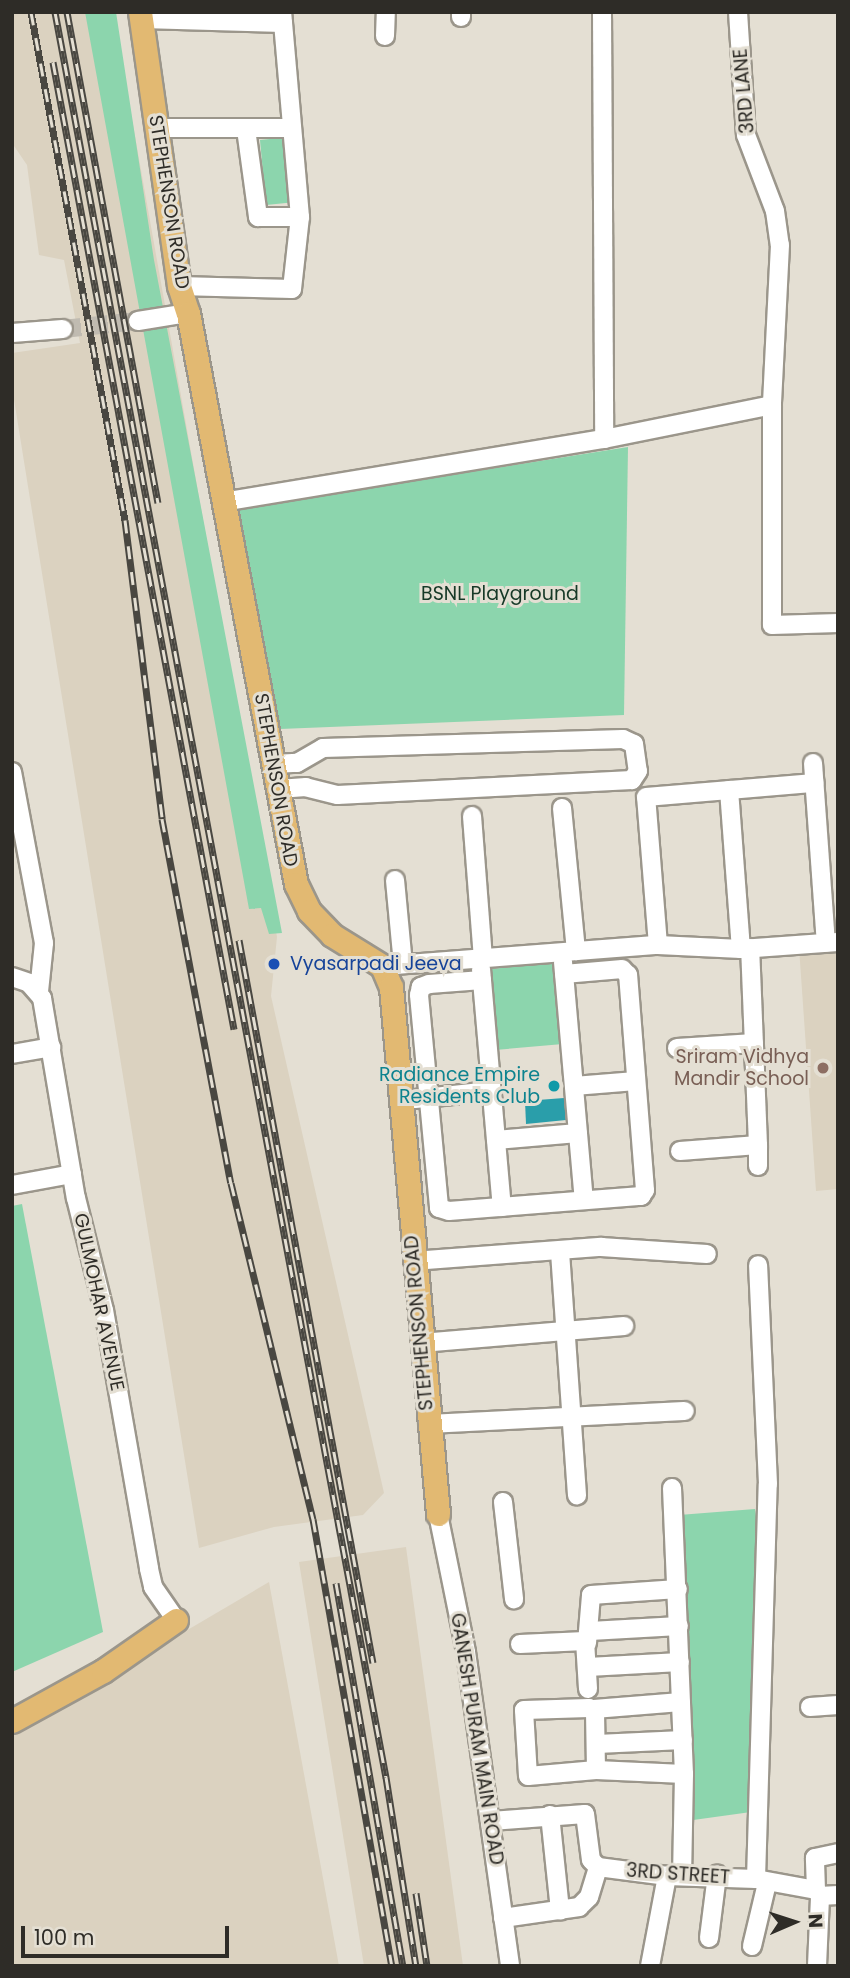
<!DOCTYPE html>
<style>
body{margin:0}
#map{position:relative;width:850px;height:1978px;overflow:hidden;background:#e4dfd3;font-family:Poppins,sans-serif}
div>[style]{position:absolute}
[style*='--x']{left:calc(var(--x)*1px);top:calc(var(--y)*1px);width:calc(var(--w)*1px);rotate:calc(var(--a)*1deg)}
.built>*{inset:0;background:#dbd2c0}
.green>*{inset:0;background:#8cd5ad}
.water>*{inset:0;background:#2a9eaa}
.minor-tunnel>*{height:18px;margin-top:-9px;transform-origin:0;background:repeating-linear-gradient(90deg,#c0bbb1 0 18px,transparent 0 27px)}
.roads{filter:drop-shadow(2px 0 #9b968b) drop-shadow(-2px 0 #9b968b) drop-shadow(0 2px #9b968b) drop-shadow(0 -2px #9b968b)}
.minor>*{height:18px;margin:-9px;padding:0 9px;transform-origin:9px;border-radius:9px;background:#fff}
.major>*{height:23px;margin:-11.5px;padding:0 11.5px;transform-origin:11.5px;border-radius:11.5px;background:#e2b972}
.rail>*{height:7px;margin-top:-3.5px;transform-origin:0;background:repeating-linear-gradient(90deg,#e4dfd3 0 13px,#494741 0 26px);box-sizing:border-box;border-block:2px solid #494741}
.dots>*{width:19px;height:19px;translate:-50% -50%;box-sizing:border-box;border:4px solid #e4dfd3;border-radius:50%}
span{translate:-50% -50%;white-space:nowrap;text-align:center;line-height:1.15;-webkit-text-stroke:6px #e4dfd3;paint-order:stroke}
.street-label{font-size:19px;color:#2e2c27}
.park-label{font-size:19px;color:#163927}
.transit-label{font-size:19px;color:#164399}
.left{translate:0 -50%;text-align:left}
.education-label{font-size:19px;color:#785e54}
.right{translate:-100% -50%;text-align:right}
.culture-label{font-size:19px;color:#0d838f}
.frame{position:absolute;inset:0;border:14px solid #2e2c27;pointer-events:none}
.north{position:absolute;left:759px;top:1887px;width:70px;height:70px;-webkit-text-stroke:5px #e4dfd3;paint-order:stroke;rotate:87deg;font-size:19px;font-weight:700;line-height:28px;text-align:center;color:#2e2c27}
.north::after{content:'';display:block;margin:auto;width:24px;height:32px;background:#2e2c27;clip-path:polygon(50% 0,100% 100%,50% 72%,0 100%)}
.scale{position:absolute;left:21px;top:1926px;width:208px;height:32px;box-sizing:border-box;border:4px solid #2e2c27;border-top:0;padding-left:9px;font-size:21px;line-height:24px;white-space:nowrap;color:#2e2c27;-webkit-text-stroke:5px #e4dfd3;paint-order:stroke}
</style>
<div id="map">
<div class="built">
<div style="clip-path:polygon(12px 12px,113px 12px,277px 937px,271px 996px,384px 1493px,363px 1515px,274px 1527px,199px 1548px,12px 387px,12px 353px,80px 343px,64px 260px,39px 255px,27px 165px,12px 143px)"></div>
<div style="clip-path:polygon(838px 943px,838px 1189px,816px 1191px,799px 947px)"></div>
<div style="clip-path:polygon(406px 1547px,463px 1966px,364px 1966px,299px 1562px)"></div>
<div style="clip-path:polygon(269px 1582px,339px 1966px,12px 1966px,12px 1733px)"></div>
</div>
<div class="green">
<div style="clip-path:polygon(85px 12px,116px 12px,154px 260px,282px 933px,269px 934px,261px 908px,249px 909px)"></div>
<div style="clip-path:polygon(289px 137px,296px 202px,266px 205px,260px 140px)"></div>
<div style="clip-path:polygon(628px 447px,624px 715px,280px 729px,237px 509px)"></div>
<div style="clip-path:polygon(557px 963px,563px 1044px,495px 1050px,489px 969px)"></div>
<div style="clip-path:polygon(22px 1204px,103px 1632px,12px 1672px,12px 1206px)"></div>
<div style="clip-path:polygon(755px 1509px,759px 1538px,751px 1812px,686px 1821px,679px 1515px)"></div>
</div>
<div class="water">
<div style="clip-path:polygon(564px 1098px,566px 1120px,526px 1124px,525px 1101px)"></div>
</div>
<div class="minor-tunnel">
<div style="--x:63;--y:329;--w:75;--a:-6.1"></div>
</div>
<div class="roads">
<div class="minor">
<div style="--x:461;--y:12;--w:5;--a:90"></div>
<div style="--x:602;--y:12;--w:427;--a:89.7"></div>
<div style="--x:738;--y:12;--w:123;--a:86.3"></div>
<div style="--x:746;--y:135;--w:81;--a:69.1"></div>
<div style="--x:775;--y:211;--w:34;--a:82"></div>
<div style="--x:780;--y:245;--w:160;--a:92.9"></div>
<div style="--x:772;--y:405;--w:220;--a:90"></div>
<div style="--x:772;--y:625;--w:66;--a:-1.7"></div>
<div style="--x:142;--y:19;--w:141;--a:1.6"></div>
<div style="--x:385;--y:36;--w:24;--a:-88"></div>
<div style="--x:157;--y:128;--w:133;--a:0"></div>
<div style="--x:246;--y:129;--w:89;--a:82.2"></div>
<div style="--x:258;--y:217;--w:42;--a:0"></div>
<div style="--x:179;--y:286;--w:113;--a:1.5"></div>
<div style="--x:292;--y:289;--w:72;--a:-83.7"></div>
<div style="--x:300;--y:217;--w:206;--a:-95"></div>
<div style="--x:138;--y:321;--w:51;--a:-9.1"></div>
<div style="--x:12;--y:333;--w:51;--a:-4.5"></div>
<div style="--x:223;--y:502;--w:386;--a:-9.4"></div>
<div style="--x:604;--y:439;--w:171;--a:-11.4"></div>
<div style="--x:813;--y:763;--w:180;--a:85.9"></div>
<div style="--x:275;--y:764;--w:22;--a:-3"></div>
<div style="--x:297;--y:763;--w:30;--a:-30"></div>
<div style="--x:323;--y:748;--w:300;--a:-1.7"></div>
<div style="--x:623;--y:739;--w:12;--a:24"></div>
<div style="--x:634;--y:744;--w:27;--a:82"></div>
<div style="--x:638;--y:771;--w:11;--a:124"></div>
<div style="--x:632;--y:780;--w:295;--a:177.1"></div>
<div style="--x:337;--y:795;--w:32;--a:-166"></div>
<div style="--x:306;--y:787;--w:28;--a:176"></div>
<div style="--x:12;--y:772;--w:174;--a:79.4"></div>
<div style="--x:44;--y:943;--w:48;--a:95.9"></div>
<div style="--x:729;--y:790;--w:159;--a:85.7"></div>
<div style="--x:562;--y:808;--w:144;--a:84.4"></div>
<div style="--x:472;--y:816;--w:142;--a:85.6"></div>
<div style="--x:395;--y:880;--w:84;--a:84.6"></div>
<div style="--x:658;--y:945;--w:148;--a:-94.6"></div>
<div style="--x:646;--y:797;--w:169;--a:-4.8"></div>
<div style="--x:563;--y:962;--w:239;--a:85"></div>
<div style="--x:382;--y:966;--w:277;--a:-4.4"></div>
<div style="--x:658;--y:945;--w:83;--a:2.8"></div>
<div style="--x:741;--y:949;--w:97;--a:-4.1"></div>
<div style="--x:481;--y:969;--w:239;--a:85"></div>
<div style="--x:12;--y:977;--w:18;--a:19"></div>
<div style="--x:29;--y:983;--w:20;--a:49"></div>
<div style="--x:42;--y:998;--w:203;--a:80.4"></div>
<div style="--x:76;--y:1198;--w:115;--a:76"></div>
<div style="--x:104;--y:1310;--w:263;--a:80.1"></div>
<div style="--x:149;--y:1569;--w:18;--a:77"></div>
<div style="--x:153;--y:1587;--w:40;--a:55.1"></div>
<div style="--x:482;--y:980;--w:53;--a:175.7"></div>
<div style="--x:429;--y:984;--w:9;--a:159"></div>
<div style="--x:421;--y:987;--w:8;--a:104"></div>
<div style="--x:419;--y:995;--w:214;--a:84.6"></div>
<div style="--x:439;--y:1208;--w:10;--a:17"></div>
<div style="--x:449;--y:1211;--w:193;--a:-4.5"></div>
<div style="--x:641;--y:1196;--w:7;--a:-56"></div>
<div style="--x:645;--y:1190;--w:216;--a:-94.5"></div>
<div style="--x:628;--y:975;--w:8;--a:-135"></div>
<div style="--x:622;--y:969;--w:58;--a:175.1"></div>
<div style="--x:677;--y:1048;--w:77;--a:-3.7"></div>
<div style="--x:12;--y:1054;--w:40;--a:-10"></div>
<div style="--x:574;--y:1086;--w:62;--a:-4.6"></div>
<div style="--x:415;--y:1099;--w:76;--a:-6"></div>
<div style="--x:496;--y:1140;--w:82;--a:-4.9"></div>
<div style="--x:758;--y:1145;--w:21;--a:90"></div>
<div style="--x:680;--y:1151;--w:78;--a:-4.4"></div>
<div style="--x:758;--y:1145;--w:197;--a:-92.3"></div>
<div style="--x:12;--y:1185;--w:61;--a:-10.4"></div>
<div style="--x:560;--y:1252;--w:244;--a:86"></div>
<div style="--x:413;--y:1261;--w:189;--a:-4.3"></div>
<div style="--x:601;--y:1247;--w:106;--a:3.8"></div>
<div style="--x:421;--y:1343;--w:204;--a:-4.8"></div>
<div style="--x:428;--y:1424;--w:257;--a:-2.9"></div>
<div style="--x:672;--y:1488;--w:286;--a:87.6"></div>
<div style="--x:684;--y:1774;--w:102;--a:91.1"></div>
<div style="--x:503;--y:1502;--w:98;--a:83.5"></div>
<div style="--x:438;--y:1514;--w:141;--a:78.5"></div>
<div style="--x:466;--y:1652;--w:317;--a:82"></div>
<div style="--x:590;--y:1631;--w:89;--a:-3.2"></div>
<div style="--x:587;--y:1643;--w:48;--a:-85.2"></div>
<div style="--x:591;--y:1595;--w:87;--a:-3.9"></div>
<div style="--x:520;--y:1644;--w:65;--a:-2.6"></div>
<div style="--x:585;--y:1641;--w:48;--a:86.4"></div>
<div style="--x:588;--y:1667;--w:92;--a:-3.1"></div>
<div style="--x:810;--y:1707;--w:28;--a:-4"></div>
<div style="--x:589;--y:1708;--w:7;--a:34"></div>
<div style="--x:595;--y:1712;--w:58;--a:89"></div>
<div style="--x:596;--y:1770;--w:68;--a:175"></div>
<div style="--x:528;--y:1776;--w:66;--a:-93.5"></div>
<div style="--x:524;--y:1710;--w:65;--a:-1.8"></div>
<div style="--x:594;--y:1709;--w:87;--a:-4.6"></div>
<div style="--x:597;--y:1744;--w:86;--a:-2.7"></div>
<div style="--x:596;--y:1770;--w:88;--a:2.6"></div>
<div style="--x:550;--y:1815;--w:96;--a:84"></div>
<div style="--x:491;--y:1821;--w:94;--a:-4.3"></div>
<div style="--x:585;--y:1814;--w:46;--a:82.6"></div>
<div style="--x:591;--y:1860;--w:10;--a:45"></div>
<div style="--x:598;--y:1867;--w:70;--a:7.4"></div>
<div style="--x:667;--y:1876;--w:89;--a:1.9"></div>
<div style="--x:756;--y:1879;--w:61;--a:10.4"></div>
<div style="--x:816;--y:1890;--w:7;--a:56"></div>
<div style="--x:820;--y:1896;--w:18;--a:-3"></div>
<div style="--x:756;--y:1879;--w:395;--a:-88.3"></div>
<div style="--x:768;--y:1484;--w:219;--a:-92.6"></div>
<div style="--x:816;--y:1890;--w:32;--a:-92"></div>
<div style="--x:815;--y:1858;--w:24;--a:-12"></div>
<div style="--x:503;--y:1918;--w:77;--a:-8.2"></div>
<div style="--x:579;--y:1907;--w:14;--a:-45"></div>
<div style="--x:589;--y:1897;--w:31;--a:-73"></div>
<div style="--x:709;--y:1938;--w:64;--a:-82.8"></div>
<div style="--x:752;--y:1946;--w:65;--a:-76.6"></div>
<div style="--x:650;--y:1966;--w:92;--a:-79.3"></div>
<div style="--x:817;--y:1966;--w:70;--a:-87.5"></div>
</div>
<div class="major">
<div style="--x:140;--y:12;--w:277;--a:81.9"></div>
<div style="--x:179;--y:286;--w:28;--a:72"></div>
<div style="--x:188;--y:313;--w:581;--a:79.29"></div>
<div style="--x:296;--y:884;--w:30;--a:64"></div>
<div style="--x:309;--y:911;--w:33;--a:46"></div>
<div style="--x:332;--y:935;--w:59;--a:31.8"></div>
<div style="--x:382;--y:966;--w:23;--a:67"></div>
<div style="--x:391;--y:987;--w:529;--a:84.9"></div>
<div style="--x:12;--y:1721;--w:104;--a:-28.8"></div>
<div style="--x:103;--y:1671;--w:89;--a:-34.9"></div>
</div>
</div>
<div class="rail">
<div style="--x:31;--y:12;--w:517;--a:79.52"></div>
<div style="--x:125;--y:520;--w:301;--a:82.9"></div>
<div style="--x:162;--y:819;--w:370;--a:79.3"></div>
<div style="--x:231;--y:1183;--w:346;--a:76.3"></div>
<div style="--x:313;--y:1519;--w:454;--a:80"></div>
<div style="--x:55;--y:12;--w:1796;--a:79.38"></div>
<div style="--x:386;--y:1777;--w:191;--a:81"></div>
<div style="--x:67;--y:12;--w:499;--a:79.5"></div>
<div style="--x:53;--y:62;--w:984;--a:79.4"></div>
<div style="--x:239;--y:940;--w:735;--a:79.5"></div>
<div style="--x:336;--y:1583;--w:389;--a:80.1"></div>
<div style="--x:416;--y:1893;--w:74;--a:81.4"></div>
</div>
<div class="dots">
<div style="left:274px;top:964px;background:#1a4fb4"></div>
<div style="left:823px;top:1068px;background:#8d6e63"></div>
<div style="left:554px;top:1086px;background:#0f9aa8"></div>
</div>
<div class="street-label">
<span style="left:744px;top:91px;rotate:-95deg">3RD LANE</span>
<span style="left:169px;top:202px;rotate:81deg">STEPHENSON ROAD</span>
<span style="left:276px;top:780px;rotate:80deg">STEPHENSON ROAD</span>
<span style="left:99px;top:1302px;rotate:78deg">GULMOHAR AVENUE</span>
<span style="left:419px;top:1323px;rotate:-95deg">STEPHENSON ROAD</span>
<span style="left:477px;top:1739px;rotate:81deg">GANESH PURAM MAIN ROAD</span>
<span style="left:678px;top:1874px;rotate:4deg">3RD STREET</span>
</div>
<div class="park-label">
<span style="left:500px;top:594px">BSNL Playground</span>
</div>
<div class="transit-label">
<span class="left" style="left:290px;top:964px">Vyasarpadi Jeeva</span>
</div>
<div class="education-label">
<span class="right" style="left:809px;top:1068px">Sriram Vidhya<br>Mandir School</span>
</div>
<div class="culture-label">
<span class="right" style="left:540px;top:1086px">Radiance Empire<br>Residents Club</span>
</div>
<div class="frame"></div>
<div class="north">N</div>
<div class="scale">100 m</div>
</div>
